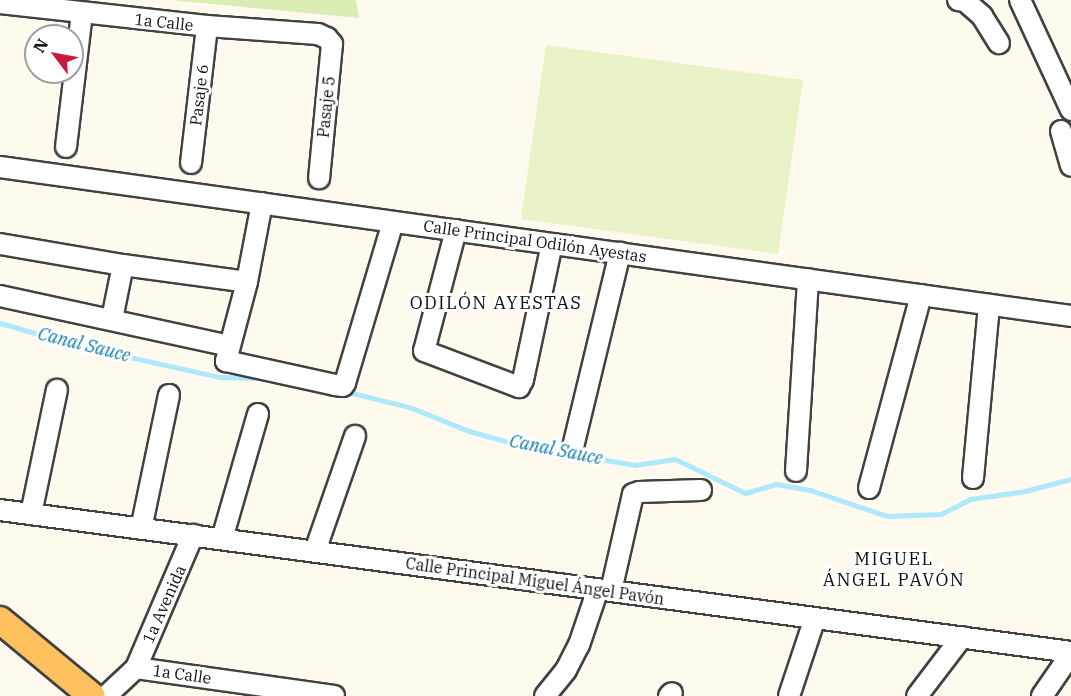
<!DOCTYPE html>
<meta charset="utf-8">
<style>
body{margin:0}
#map{position:relative;width:1071px;height:696px;overflow:hidden;background:#fff9ee;font-family:"IBM Plex Serif",serif}
div>[style]{position:absolute}
[style*='--x']{left:calc(var(--x)*1px);top:calc(var(--y)*1px);width:calc(var(--w)*1px);rotate:calc(var(--a)*1deg)}
.green>*{inset:0;background:#d9edb5}
.pitch>*{inset:0;background:#eaf3c7}
.stream>*{height:5px;margin:-2.5px;padding:0 2.5px;transform-origin:2.5px;border-radius:2.5px;background:#aee9fb}
.roads{filter:drop-shadow(2px 0 #414141) drop-shadow(-2px 0 #414141) drop-shadow(0 2px #414141) drop-shadow(0 -2px #414141)}
.minor>*{height:20px;margin:-10px;padding:0 10px;transform-origin:10px;border-radius:10px;background:#fff}
.major>*{height:26px;margin:-13px;padding:0 13px;transform-origin:13px;border-radius:13px;background:#ffc15e}
span{translate:-50% -50%;white-space:nowrap;text-align:center;line-height:1.15;-webkit-text-stroke:6px #fff;paint-order:stroke}
.street-label{font-size:16px;color:#0e0e0e}
.neighbourhood-label{font-size:18px;color:#0e0e0e;letter-spacing:1.5px}
.water-label{font-size:18px;color:#0d7ba9;font-style:italic}
.north{position:absolute;left:24px;top:24px;width:60px;height:60px;box-sizing:border-box;background:#fff;border:2px solid #9f9f9f;border-radius:50%;rotate:302deg;font-size:16px;font-weight:700;line-height:24px;text-align:center;color:#0e0e0e}
.north::after{content:'';display:block;margin:auto;width:21px;height:27px;background:#c81b3c;clip-path:polygon(50% 0,100% 100%,50% 72%,0 100%)}
</style>
<div id="map">
<div class="green">
<div style="clip-path:polygon(171px 0,356px 0,359px 18px)"></div>
</div>
<div class="pitch">
<div style="clip-path:polygon(546px 45px,803px 80px,778px 254px,521px 219px)"></div>
</div>
<div class="stream">
<div style="--x:0;--y:323;--w:79;--a:16.1"></div>
<div style="--x:76;--y:345;--w:147;--a:12.6"></div>
<div style="--x:219;--y:377;--w:42;--a:1.4"></div>
<div style="--x:344;--y:391;--w:70;--a:14"></div>
<div style="--x:412;--y:408;--w:61;--a:22"></div>
<div style="--x:469;--y:431;--w:56;--a:15.5"></div>
<div style="--x:523;--y:446;--w:114;--a:9.6"></div>
<div style="--x:635;--y:465;--w:40;--a:-8.5"></div>
<div style="--x:675;--y:459;--w:78;--a:25.9"></div>
<div style="--x:745;--y:493;--w:32;--a:-16"></div>
<div style="--x:776;--y:484;--w:35;--a:10"></div>
<div style="--x:810;--y:490;--w:81;--a:18.7"></div>
<div style="--x:887;--y:516;--w:54;--a:-2.1"></div>
<div style="--x:941;--y:514;--w:34;--a:-27"></div>
<div style="--x:971;--y:499;--w:55;--a:-8.4"></div>
<div style="--x:1025;--y:491;--w:48;--a:-14.6"></div>
</div>
<div class="roads">
<div class="minor">
<div style="--x:958;--y:0;--w:7;--a:8"></div>
<div style="--x:965;--y:1;--w:23;--a:41"></div>
<div style="--x:982;--y:16;--w:32;--a:58"></div>
<div style="--x:1020;--y:0;--w:121;--a:65.1"></div>
<div style="--x:0;--y:3;--w:208;--a:6.3"></div>
<div style="--x:207;--y:26;--w:111;--a:4.1"></div>
<div style="--x:318;--y:34;--w:10;--a:24"></div>
<div style="--x:327;--y:38;--w:8;--a:50"></div>
<div style="--x:332;--y:44;--w:135;--a:95.5"></div>
<div style="--x:1061;--y:131;--w:36;--a:74"></div>
<div style="--x:66;--y:147;--w:135;--a:-83.2"></div>
<div style="--x:191;--y:163;--w:138;--a:-83.3"></div>
<div style="--x:0;--y:167;--w:1081;--a:7.92"></div>
<div style="--x:262;--y:203;--w:80;--a:100.8"></div>
<div style="--x:247;--y:282;--w:82;--a:104.9"></div>
<div style="--x:226;--y:361;--w:112;--a:12.4"></div>
<div style="--x:335;--y:385;--w:8;--a:7"></div>
<div style="--x:343;--y:386;--w:4;--a:-56"></div>
<div style="--x:345;--y:383;--w:168;--a:-73.4"></div>
<div style="--x:456;--y:230;--w:125;--a:104.8"></div>
<div style="--x:424;--y:351;--w:102;--a:20.8"></div>
<div style="--x:519;--y:387;--w:8;--a:-60"></div>
<div style="--x:523;--y:380;--w:139;--a:-78"></div>
<div style="--x:0;--y:244;--w:125;--a:9.7"></div>
<div style="--x:123;--y:265;--w:125;--a:7.8"></div>
<div style="--x:0;--y:296;--w:234;--a:12.3"></div>
<div style="--x:112;--y:319;--w:55;--a:-78.5"></div>
<div style="--x:573;--y:447;--w:200;--a:-76.4"></div>
<div style="--x:796;--y:471;--w:192;--a:-86.4"></div>
<div style="--x:973;--y:478;--w:174;--a:-84.7"></div>
<div style="--x:869;--y:488;--w:200;--a:-74.9"></div>
<div style="--x:0;--y:510;--w:1080;--a:7.55"></div>
<div style="--x:31;--y:514;--w:127;--a:-78.2"></div>
<div style="--x:141;--y:529;--w:137;--a:-78.2"></div>
<div style="--x:222;--y:539;--w:130;--a:-73.9"></div>
<div style="--x:315;--y:551;--w:122;--a:-70.8"></div>
<div style="--x:611;--y:591;--w:99;--a:-77.2"></div>
<div style="--x:633;--y:494;--w:6;--a:-18"></div>
<div style="--x:639;--y:492;--w:62;--a:-1.8"></div>
<div style="--x:136;--y:668;--w:200;--a:8"></div>
<div style="--x:106;--y:696;--w:41;--a:-43"></div>
<div style="--x:136;--y:668;--w:145;--a:-66.8"></div>
<div style="--x:545;--y:696;--w:33;--a:-51"></div>
<div style="--x:566;--y:670;--w:28;--a:-63"></div>
<div style="--x:579;--y:645;--w:59;--a:-71.3"></div>
<div style="--x:669;--y:696;--w:4;--a:-45"></div>
<div style="--x:789;--y:696;--w:82;--a:-71.6"></div>
<div style="--x:917;--y:696;--w:74;--a:-52.7"></div>
<div style="--x:1042;--y:696;--w:51;--a:-55.4"></div>
</div>
<div class="major">
<div style="--x:0;--y:620;--w:119;--a:39.6"></div>
</div>
</div>
<div class="street-label">
<span style="left:164px;top:22px;rotate:6deg">1a Calle</span>
<span style="left:199px;top:95px;rotate:-83deg">Pasaje 6</span>
<span style="left:326px;top:107px;rotate:-84deg">Pasaje 5</span>
<span style="left:535px;top:241px;rotate:8deg">Calle Principal Odilón Ayestas</span>
<span style="left:535px;top:581px;rotate:8deg">Calle Principal Miguel Ángel Pavón</span>
<span style="left:164px;top:604px;rotate:-66deg">1a Avenida</span>
<span style="left:182px;top:674px;rotate:8deg">1a Calle</span>
</div>
<div class="neighbourhood-label">
<span style="left:496px;top:303px">ODILÓN AYESTAS</span>
<span style="left:894px;top:570px">MIGUEL<br>ÁNGEL PAVÓN</span>
</div>
<div class="water-label">
<span style="left:84px;top:345px;rotate:14deg">Canal Sauce</span>
<span style="left:556px;top:450px;rotate:11deg">Canal Sauce</span>
</div>
<div class="north">N</div>
</div>
